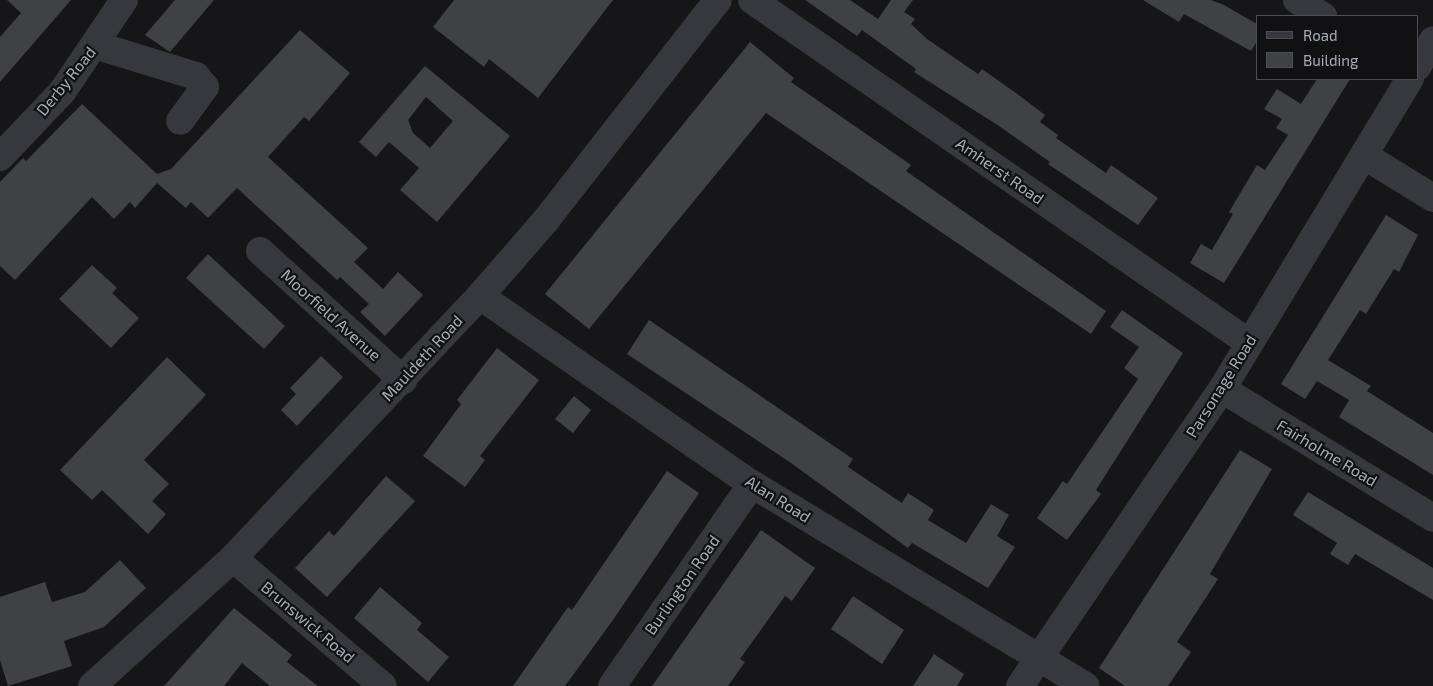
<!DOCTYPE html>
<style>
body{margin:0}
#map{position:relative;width:1433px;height:686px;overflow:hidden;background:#161618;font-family:"Exo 2",sans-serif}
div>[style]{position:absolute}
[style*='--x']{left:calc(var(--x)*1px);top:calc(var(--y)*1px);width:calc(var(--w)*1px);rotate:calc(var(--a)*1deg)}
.building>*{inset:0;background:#404145}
.minor>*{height:28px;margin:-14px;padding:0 14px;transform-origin:14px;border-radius:14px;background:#37383d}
span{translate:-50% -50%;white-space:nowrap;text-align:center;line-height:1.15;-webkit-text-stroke:4.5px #111113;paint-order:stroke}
.street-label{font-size:16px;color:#a8adb8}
.legend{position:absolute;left:1256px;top:15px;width:162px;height:65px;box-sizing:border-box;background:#111113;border:1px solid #4d4f55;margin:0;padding:6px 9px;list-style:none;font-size:15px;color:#a8adb8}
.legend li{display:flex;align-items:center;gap:10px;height:25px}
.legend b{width:25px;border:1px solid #4d4f55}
</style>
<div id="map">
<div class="building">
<div style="clip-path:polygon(7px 0,71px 0,0 82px,0 37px,21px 13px)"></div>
<div style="clip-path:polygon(175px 0,214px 0,170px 52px,145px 35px)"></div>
<div style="clip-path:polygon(454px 0,613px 0,538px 98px,489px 59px,484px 67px,433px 27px)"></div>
<div style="clip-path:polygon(805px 0,850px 0,878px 19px,891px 0,913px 0,904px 12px,915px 19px,911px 24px,927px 39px,978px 74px,982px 69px,1020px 96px,1045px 115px,1040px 122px,1058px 135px,1056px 138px,1106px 173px,1111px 165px,1158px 198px,1138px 225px,1048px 164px,1050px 162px,999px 126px,914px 72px,916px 69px,862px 30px,857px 36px)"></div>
<div style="clip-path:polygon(1143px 0,1211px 0,1224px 5px,1257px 24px,1257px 41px,1251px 51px,1184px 14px,1179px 22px)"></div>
<div style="clip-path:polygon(300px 30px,350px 73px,309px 121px,304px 117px,268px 157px,368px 248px,354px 262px,383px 289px,398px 272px,423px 295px,385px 336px,360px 312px,369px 304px,340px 277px,337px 280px,237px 188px,208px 218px,191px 202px,186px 208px,157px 183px,135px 208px,130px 202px,114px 219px,92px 197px,15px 280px,0 266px,0 182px,23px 158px,26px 161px,82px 104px,157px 174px,171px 169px)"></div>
<div style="clip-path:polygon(750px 42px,794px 78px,791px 82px,911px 165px,906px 171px,1106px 311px,1091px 334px,766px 113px,589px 329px,545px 294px)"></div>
<div style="clip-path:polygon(evenodd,425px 66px,510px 136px,437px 222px,400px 190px,419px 168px,389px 142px,376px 157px,359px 142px,425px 66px,426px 97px,453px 121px,430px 148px,413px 133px,408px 120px,426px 97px)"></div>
<div style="clip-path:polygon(1317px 79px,1350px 79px,1224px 283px,1190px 263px,1201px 244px,1212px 250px,1233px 214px,1229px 212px,1257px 165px,1265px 170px,1288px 135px,1276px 128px,1282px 119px,1264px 109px,1277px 89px,1301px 104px)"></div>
<div style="clip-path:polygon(1386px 215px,1418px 235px,1399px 272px,1394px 269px,1366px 314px,1360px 310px,1328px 360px,1371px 386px,1367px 391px,1433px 433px,1433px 475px,1339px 417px,1349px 400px,1317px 381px,1305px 399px,1281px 384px)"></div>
<div style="clip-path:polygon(208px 254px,285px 326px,264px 349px,186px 278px)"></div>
<div style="clip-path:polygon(92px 265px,117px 288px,112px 293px,139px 318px,111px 348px,59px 299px)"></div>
<div style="clip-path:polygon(1122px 310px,1183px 353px,1096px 490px,1101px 494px,1067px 540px,1037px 518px,1063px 481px,1067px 484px,1138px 379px,1124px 368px,1139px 347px,1110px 327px)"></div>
<div style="clip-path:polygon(649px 320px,853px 459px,848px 467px,902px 503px,908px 493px,934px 510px,928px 520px,966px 543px,991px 504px,1009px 515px,997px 536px,1015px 547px,988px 588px,912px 543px,908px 548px,791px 463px,627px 354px)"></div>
<div style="clip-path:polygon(497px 348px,539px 380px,480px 456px,485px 460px,465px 487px,423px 456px,461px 404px,457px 400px)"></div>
<div style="clip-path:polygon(321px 356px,343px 377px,297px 426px,281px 410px,296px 394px,290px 388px)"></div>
<div style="clip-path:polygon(167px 357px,206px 395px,144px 460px,169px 484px,152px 501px,166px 514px,148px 534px,102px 490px,92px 500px,60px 470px)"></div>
<div style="clip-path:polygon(574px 396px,591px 410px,573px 433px,555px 419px)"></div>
<div style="clip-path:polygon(1240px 450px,1272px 469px,1210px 574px,1218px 579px,1177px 642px,1191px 652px,1168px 686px,1125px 686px,1099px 668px)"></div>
<div style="clip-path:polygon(667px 471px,699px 493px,613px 620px,565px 686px,513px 686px,568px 607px,572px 610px)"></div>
<div style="clip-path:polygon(386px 476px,415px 501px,327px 597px,295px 568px,329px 531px,334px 536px)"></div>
<div style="clip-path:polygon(1308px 492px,1433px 568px,1433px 600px,1355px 554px,1348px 565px,1330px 554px,1337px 543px,1293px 515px)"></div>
<div style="clip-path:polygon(761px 530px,815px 568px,792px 601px,785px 596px,740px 659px,745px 662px,728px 686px,652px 686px)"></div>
<div style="clip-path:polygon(120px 560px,146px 588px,104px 627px,64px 641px,72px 666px,8px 686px,0 660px,0 597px,45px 582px,52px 602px,85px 592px)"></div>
<div style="clip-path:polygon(380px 587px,422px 623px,417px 630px,449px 657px,428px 682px,354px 618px)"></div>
<div style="clip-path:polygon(853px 596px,904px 630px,882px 664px,831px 629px)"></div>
<div style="clip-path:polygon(234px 608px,292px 655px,287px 662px,318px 686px,270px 686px,242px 663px,224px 686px,164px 686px)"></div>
<div style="clip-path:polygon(934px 654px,964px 674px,957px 686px,913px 686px)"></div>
</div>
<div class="minor">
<div style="--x:752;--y:0;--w:602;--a:34.59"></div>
<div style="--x:1297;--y:0;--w:31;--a:32"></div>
<div style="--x:95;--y:45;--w:106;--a:17.1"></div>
<div style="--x:196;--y:76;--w:14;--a:51"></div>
<div style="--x:205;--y:87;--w:42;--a:126.3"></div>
<div style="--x:1417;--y:67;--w:31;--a:-59"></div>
<div style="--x:1365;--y:156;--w:80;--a:31.7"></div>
<div style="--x:0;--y:157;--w:90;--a:-46.4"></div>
<div style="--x:62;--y:92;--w:111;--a:-56"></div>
<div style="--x:260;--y:251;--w:193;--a:42.1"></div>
<div style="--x:480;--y:296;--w:331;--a:34.7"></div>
<div style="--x:752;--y:484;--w:390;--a:31.2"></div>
<div style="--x:1222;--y:389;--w:247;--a:31.4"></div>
<div style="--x:233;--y:558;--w:197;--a:40.5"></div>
<div style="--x:92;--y:686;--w:190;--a:-42.2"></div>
<div style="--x:233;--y:558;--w:360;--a:-46.7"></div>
<div style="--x:480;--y:296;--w:101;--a:-49"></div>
<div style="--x:546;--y:220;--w:279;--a:-52"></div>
<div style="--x:612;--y:686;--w:246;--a:-55.3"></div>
<div style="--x:1020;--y:686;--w:359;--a:-55.8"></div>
<div style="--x:1222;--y:389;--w:363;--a:-58.8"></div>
</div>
<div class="street-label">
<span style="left:66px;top:81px;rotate:-51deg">Derby Road</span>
<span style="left:1000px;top:171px;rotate:35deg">Amherst Road</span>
<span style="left:331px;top:315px;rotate:42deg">Moorfield Avenue</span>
<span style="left:422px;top:358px;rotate:-47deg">Mauldeth Road</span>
<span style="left:1221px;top:386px;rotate:-58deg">Parsonage Road</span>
<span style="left:1327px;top:453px;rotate:31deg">Fairholme Road</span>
<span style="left:778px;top:499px;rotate:32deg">Alan Road</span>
<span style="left:682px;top:585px;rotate:-55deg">Burlington Road</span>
<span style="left:308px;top:622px;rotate:40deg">Brunswick Road</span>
</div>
<ul class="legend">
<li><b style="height:6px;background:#37383d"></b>Road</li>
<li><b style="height:14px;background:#404145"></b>Building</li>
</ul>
</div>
